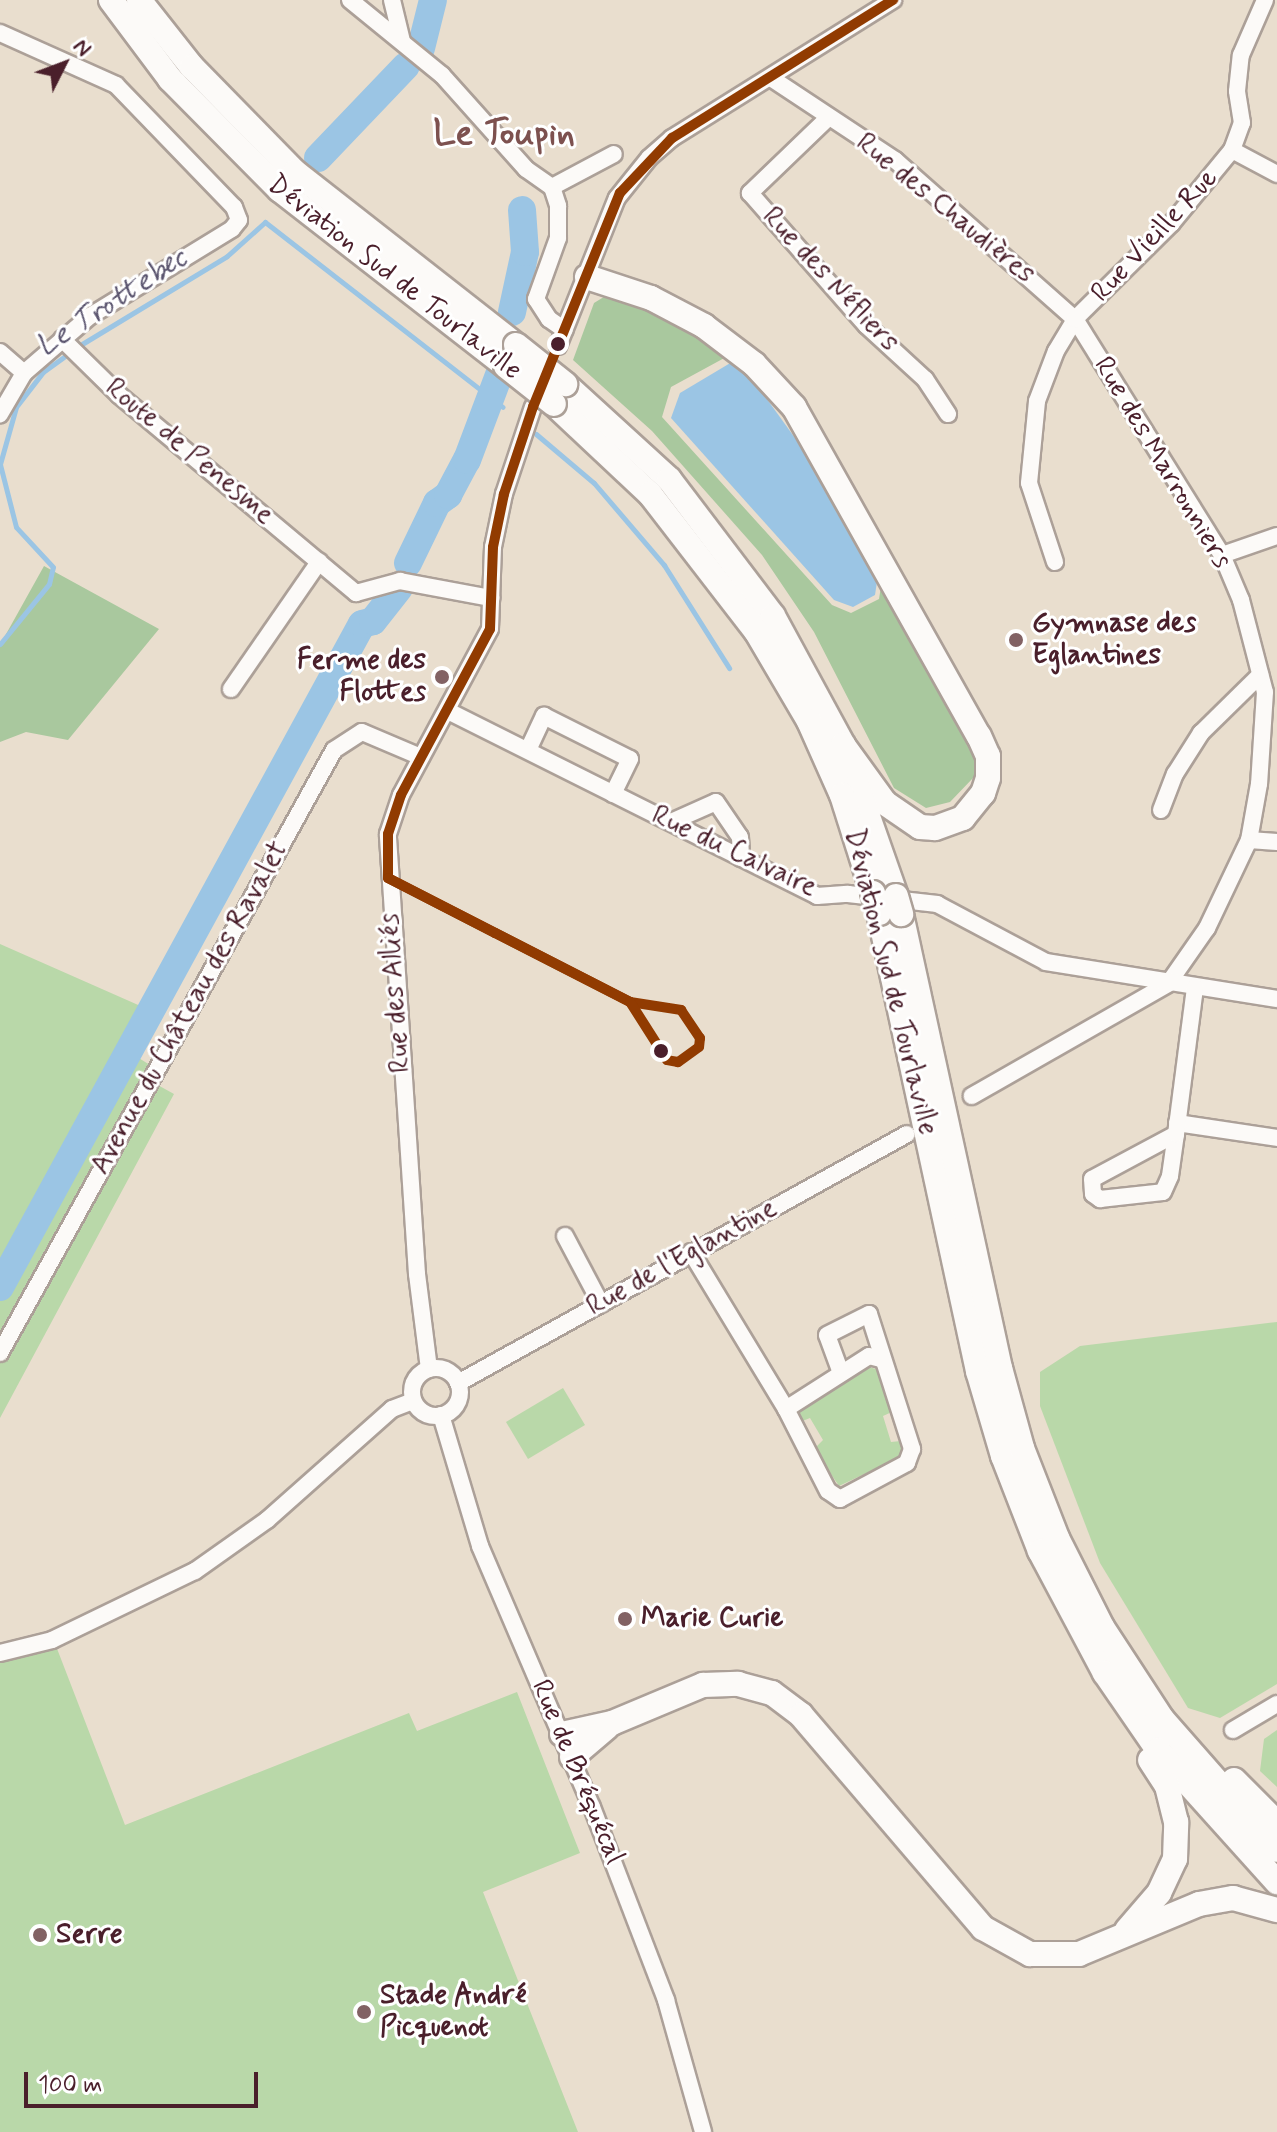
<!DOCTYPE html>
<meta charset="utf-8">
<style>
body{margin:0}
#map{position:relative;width:1277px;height:2132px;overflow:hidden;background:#e9dece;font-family:Mynerve,sans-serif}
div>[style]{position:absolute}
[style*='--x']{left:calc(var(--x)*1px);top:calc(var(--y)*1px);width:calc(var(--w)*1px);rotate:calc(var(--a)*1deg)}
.green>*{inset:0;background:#b9d8a9}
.forest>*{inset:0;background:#a9c89e}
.water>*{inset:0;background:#9bc5e4}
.stream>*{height:5px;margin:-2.5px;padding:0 2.5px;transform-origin:2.5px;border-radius:2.5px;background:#9bc5e4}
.river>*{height:28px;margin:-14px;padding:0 14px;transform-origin:14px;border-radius:14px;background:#9bc5e4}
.roads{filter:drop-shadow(2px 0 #aca098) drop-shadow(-2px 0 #aca098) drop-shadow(0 2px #aca098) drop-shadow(0 -2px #aca098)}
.minor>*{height:16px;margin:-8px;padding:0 8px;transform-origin:8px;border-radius:8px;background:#fcfaf8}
.minor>.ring{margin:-8px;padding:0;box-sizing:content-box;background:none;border:16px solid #fcfaf8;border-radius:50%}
.highway>*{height:24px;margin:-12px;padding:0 12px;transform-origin:12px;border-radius:12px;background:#fcfaf8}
.bridges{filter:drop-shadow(2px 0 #aca098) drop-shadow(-2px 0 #aca098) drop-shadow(0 2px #aca098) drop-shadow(0 -2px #aca098)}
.highway-bridge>*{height:24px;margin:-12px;padding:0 12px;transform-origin:12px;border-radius:12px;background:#fcfaf8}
.bus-1>*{height:10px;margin:-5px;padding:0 5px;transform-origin:5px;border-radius:5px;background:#913b01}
.dots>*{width:22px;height:22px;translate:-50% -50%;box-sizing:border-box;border:4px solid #fff;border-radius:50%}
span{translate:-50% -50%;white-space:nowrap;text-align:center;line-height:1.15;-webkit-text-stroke:6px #fff;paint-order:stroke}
.street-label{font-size:28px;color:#4a1f2b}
.poi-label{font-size:28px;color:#4a1f2b;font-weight:700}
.left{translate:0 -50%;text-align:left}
.right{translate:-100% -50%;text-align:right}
.water-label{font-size:30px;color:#5b556f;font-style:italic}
.district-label{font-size:36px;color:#7d514f;font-weight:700}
.north{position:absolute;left:24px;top:24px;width:80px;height:80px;-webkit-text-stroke:6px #fff;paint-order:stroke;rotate:48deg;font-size:22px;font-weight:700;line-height:32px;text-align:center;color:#4a1f2b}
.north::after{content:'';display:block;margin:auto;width:28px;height:36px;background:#4a1f2b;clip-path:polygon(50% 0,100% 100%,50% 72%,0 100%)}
.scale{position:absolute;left:24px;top:2072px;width:234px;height:36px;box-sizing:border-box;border:4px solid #4a1f2b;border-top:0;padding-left:10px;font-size:24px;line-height:28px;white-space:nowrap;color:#4a1f2b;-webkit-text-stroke:6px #fff;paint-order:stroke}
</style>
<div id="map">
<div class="green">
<div style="clip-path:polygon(0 944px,145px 1008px,129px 1052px,150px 1065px,145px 1078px,174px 1094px,0 1418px)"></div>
<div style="clip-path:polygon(1277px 1322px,1277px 1684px,1220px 1718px,1188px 1708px,1100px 1563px,1040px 1406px,1040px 1372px,1080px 1346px)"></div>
<div style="clip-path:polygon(864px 1365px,881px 1371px,894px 1411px,883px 1416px,891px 1442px,901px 1441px,904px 1449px,896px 1459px,839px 1486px,814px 1449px,823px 1440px,810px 1418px,800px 1422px,795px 1407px)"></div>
<div style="clip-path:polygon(563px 1388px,585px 1425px,528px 1459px,506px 1422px)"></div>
<div style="clip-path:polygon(56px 1646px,125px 1825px,409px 1713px,417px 1731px,517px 1692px,580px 1853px,483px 1892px,578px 2132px,0 2132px,0 1660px)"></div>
<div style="clip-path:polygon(1277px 1730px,1277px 1787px,1260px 1771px,1264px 1739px)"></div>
</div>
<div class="forest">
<div style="clip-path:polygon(607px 295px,636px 303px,728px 356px,671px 387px,662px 417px,832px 605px,851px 613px,879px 599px,883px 574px,976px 754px,974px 777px,950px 802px,926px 808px,894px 788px,814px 632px,762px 555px,652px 431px,573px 360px,594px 303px)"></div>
<div style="clip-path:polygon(44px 566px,159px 629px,68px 740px,26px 732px,0 742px,0 645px)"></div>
</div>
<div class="water">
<div style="clip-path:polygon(732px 362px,759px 388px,795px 438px,878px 575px,875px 595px,853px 607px,834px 600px,671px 418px,680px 393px)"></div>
</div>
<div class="stream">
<div style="--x:77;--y:347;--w:175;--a:-31.2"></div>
<div style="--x:227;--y:256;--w:51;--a:-41.8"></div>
<div style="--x:265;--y:222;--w:301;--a:37.9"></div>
<div style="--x:536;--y:434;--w:76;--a:40.2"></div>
<div style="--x:594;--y:483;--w:108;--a:49.5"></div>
<div style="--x:664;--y:565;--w:122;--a:57.7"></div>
<div style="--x:0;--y:644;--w:77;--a:-50.8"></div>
<div style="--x:49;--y:584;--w:17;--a:-77"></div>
<div style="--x:53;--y:567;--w:54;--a:-132.8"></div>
<div style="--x:16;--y:527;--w:65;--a:-104.3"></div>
<div style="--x:0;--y:464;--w:59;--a:-74.3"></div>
<div style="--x:16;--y:407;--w:44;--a:-52.4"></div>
<div style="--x:43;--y:372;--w:32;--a:-36"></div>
</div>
<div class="river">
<div style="--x:421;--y:48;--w:49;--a:-76"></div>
<div style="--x:318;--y:158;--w:127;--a:-46.3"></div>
<div style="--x:512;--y:312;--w:61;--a:-77.8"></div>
<div style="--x:525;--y:252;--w:42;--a:-94.1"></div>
<div style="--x:408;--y:563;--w:67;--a:-64.2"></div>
<div style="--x:437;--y:503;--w:14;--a:-36"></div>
<div style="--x:448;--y:495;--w:40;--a:-62"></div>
<div style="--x:467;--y:460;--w:91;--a:-69.4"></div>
<div style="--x:0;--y:1287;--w:755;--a:-61.37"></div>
<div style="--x:362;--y:624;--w:11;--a:-15"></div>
<div style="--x:373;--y:621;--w:42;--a:-51.8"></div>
</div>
<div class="roads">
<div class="minor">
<div style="--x:350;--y:0;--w:119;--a:39.2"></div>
<div style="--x:442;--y:75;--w:126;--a:48.2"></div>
<div style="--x:526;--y:169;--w:32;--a:35"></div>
<div style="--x:552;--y:187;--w:20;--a:72"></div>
<div style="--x:558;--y:206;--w:32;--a:90"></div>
<div style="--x:558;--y:238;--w:65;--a:109.8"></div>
<div style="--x:536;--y:299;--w:24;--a:57"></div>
<div style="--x:549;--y:319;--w:19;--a:35"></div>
<div style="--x:392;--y:0;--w:42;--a:76.3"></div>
<div style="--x:0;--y:33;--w:127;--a:24.1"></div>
<div style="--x:116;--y:85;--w:170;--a:46"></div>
<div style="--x:234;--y:207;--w:14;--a:69"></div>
<div style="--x:239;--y:220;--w:11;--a:128"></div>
<div style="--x:232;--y:229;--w:167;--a:148.5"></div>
<div style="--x:90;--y:316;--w:87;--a:139.2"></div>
<div style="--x:24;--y:373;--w:48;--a:120.3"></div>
<div style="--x:771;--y:78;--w:149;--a:33.5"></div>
<div style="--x:895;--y:160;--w:240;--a:41.5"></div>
<div style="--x:1075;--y:319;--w:278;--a:58.1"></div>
<div style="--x:1222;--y:555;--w:49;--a:67.1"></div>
<div style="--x:1241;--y:600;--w:95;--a:75.4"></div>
<div style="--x:1265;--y:692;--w:92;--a:93.7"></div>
<div style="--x:1259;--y:784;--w:57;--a:100.1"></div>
<div style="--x:1249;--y:840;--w:98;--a:115.5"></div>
<div style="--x:1207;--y:928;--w:68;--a:124.9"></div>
<div style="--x:1168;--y:984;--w:226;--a:150.3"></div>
<div style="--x:829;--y:117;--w:110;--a:136.1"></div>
<div style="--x:750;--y:193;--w:176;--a:48.7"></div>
<div style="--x:866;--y:325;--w:80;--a:42.5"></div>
<div style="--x:925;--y:379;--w:42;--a:56.7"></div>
<div style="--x:1232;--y:150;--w:51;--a:28.1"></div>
<div style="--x:552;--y:187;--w:70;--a:-28"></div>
<div style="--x:62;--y:339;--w:80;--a:44.5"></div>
<div style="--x:119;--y:395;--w:309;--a:39.9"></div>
<div style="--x:356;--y:593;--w:46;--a:-15.3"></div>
<div style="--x:400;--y:581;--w:93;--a:10.6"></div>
<div style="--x:558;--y:346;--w:159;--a:-68.3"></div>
<div style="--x:617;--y:198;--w:51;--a:-51.3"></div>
<div style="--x:649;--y:158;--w:30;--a:-41"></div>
<div style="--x:672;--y:138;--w:261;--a:-32"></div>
<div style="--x:0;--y:352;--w:32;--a:41"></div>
<div style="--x:1222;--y:555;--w:58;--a:-19.1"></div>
<div style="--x:1055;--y:562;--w:83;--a:-108.2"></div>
<div style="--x:1029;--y:483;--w:82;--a:-84.4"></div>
<div style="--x:1037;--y:401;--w:53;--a:-69.2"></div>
<div style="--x:1056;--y:351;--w:37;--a:-59"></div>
<div style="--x:1075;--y:319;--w:135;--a:-44.7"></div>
<div style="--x:1171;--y:224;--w:96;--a:-50.5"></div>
<div style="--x:1232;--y:150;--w:29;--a:-70"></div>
<div style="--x:1242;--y:123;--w:32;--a:-99"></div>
<div style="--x:1237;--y:91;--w:36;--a:-84"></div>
<div style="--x:1241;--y:55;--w:60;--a:-66.4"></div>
<div style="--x:231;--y:689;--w:155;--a:-55.3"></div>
<div style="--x:448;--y:711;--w:413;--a:26.6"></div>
<div style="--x:817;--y:896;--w:31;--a:-4"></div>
<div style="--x:848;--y:894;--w:90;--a:6.4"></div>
<div style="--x:937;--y:904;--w:123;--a:28"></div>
<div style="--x:1046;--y:962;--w:234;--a:9.1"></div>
<div style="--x:528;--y:750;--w:38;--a:-65"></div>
<div style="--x:544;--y:716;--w:96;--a:26.6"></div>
<div style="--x:630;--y:759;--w:39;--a:116"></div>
<div style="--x:1161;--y:810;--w:39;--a:-69"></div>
<div style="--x:1175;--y:774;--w:49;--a:-57.6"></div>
<div style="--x:1201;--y:733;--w:83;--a:-44.5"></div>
<div style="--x:671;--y:822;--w:49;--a:-24"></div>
<div style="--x:716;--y:802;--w:42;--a:55.6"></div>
<div style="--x:740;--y:837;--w:21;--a:87"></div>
<div style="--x:1249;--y:840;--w:28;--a:4"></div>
<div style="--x:1177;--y:1123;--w:101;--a:8.5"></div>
<div style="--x:1176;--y:1134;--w:95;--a:151.8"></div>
<div style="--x:1092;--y:1179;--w:15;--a:86"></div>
<div style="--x:1093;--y:1194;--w:9;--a:36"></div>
<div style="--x:1100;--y:1199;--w:63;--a:-6.3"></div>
<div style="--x:1163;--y:1192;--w:17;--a:-66"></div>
<div style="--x:1170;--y:1176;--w:42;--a:-81.9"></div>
<div style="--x:1176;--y:1134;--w:148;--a:-82.6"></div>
<div style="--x:565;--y:1236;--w:77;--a:62.1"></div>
<div style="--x:691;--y:1252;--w:184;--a:58.8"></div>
<div style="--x:0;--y:1353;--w:689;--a:-61.02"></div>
<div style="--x:334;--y:750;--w:33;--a:-33"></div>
<div style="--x:362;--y:732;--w:64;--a:23"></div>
<div class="ring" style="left:412px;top:1368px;width:32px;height:32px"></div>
<div style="--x:429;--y:1369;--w:96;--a:-97.2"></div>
<div style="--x:417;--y:1274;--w:441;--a:-93.8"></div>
<div style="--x:388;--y:834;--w:41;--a:-71.6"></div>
<div style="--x:401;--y:795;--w:188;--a:-61.8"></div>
<div style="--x:490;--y:629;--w:82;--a:-87.9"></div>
<div style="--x:493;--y:547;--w:54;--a:-78.3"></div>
<div style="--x:504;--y:494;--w:92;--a:-71.6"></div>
<div style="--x:841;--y:1373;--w:40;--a:-110.2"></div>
<div style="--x:827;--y:1335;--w:47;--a:-26.6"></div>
<div style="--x:869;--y:1314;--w:142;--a:72.3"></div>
<div style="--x:912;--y:1449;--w:15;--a:110"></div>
<div style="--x:907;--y:1463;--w:76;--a:151.8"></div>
<div style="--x:840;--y:1499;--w:14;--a:-146"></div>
<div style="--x:828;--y:1491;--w:92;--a:-117.1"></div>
<div style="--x:786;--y:1409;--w:98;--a:-32.6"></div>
<div style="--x:869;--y:1356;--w:12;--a:14"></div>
<div style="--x:458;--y:1383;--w:513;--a:-29.01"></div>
<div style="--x:441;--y:1415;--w:137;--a:73.4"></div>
<div style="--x:480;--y:1546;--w:284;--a:66.8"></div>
<div style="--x:592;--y:1807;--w:207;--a:69"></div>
<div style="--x:666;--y:2000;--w:137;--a:74.3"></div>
<div style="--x:0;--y:1653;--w:54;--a:-14"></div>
<div style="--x:52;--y:1640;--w:159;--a:-25.8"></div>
<div style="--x:195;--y:1571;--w:88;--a:-35.3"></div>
<div style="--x:267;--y:1520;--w:167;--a:-41.6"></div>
<div style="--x:392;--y:1409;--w:22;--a:-21"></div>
<div style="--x:1233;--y:1730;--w:51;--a:-30.6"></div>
</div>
<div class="highway">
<div style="--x:111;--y:0;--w:99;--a:53.2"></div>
<div style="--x:170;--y:79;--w:156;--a:45.3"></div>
<div style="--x:280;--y:190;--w:286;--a:37.9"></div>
<div style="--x:139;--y:0;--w:85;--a:51.7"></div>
<div style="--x:192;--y:67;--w:147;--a:45.6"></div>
<div style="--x:295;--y:172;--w:281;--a:38.1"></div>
<div style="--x:587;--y:277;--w:67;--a:18.2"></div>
<div style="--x:651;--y:298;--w:60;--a:27.8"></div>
<div style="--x:704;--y:326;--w:63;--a:37.2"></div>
<div style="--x:754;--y:364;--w:59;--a:47.1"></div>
<div style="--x:794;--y:407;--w:377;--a:60.7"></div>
<div style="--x:979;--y:736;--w:22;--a:66"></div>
<div style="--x:988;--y:756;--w:22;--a:90"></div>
<div style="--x:988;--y:778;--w:16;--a:108"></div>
<div style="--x:983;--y:793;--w:32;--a:129"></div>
<div style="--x:963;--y:818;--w:30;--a:160"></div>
<div style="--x:935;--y:828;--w:15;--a:-176"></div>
<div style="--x:920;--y:827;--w:42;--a:-145.6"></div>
<div style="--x:885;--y:803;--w:72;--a:-125.9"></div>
<div style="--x:565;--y:384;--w:141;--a:42.4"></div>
<div style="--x:669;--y:479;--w:172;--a:52.8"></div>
<div style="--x:773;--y:616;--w:147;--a:61.5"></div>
<div style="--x:843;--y:745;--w:160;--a:70.7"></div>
<div style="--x:554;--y:404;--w:132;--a:43.2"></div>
<div style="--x:650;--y:494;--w:173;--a:52.3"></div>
<div style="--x:756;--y:631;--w:104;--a:59.5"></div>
<div style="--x:809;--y:721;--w:81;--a:66"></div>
<div style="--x:842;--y:795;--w:103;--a:72.4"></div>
<div style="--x:879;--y:913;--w:469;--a:77.8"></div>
<div style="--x:978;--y:1371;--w:89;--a:73.6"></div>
<div style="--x:1003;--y:1456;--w:102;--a:68.7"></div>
<div style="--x:1040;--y:1551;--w:138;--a:62"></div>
<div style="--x:1105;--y:1673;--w:93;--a:55.5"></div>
<div style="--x:1158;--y:1750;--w:178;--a:48"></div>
<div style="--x:901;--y:914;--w:465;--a:77.7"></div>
<div style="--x:1000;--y:1368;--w:83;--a:74.6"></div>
<div style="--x:1022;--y:1448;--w:97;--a:68.7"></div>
<div style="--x:1057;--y:1538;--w:100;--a:63.2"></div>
<div style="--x:1102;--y:1627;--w:110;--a:56.9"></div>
<div style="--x:1162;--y:1719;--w:174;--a:48.7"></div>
<div style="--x:562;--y:1734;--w:51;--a:-12.4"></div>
<div style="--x:612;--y:1723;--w:99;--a:-22.7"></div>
<div style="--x:703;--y:1685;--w:35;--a:-2"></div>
<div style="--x:738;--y:1684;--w:35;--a:15"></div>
<div style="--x:772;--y:1693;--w:36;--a:37"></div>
<div style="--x:801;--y:1715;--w:280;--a:49.5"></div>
<div style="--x:983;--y:1928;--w:54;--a:29"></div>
<div style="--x:1030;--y:1954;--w:49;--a:0"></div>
<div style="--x:1079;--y:1954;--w:130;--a:-22.6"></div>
<div style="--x:1199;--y:1904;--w:35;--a:-10"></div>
<div style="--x:1233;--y:1898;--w:46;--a:15.3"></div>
<div style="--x:572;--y:1757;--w:46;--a:-40.6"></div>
<div style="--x:1234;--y:1780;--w:61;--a:45"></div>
<div style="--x:1127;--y:1930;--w:49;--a:-49.1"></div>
<div style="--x:1159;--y:1893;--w:38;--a:-65"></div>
<div style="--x:1175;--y:1859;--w:37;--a:-88"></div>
<div style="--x:1176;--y:1822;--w:37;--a:-104"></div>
<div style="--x:1167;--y:1786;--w:31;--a:-123"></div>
</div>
</div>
<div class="bridges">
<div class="highway-bridge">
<div style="--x:516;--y:345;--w:63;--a:38.5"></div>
<div style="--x:506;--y:366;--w:61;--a:38.4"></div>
<div style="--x:873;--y:893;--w:21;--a:73"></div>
<div style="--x:896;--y:896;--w:19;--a:74"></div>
</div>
</div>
<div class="bus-1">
<div style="--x:388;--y:878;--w:44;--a:-90"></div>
<div style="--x:388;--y:834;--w:41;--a:-71.6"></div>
<div style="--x:401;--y:795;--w:188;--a:-61.8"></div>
<div style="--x:490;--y:629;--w:82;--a:-87.9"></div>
<div style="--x:493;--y:547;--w:54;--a:-78.3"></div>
<div style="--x:504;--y:494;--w:92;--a:-71.6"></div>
<div style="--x:533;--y:407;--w:231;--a:-67.9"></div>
<div style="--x:620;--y:193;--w:76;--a:-46.6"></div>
<div style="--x:672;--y:138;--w:261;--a:-32"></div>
<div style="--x:388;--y:878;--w:272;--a:27.1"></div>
<div style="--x:630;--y:1002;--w:152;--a:-152.9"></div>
<div style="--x:495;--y:933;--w:120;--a:-152.8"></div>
<div style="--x:630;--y:1002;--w:52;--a:8.9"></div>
<div style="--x:681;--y:1010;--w:34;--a:56"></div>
<div style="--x:700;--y:1038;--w:9;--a:96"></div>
<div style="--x:699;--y:1047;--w:26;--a:144"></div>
<div style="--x:678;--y:1062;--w:11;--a:-170"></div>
<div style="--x:667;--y:1060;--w:69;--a:-122.5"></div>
</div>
<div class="dots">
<div style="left:558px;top:344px;background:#4a1f2b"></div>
<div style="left:1016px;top:640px;background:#826264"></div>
<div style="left:442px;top:677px;background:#826264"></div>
<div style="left:661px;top:1051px;background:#4a1f2b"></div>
<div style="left:625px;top:1619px;background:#826264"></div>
<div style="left:40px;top:1935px;background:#826264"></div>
<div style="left:364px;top:2012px;background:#826264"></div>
</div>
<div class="street-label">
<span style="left:945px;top:209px;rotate:39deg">Rue des Chaudières</span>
<span style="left:1155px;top:236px;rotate:-47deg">Rue Vieille Rue</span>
<span style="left:394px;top:278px;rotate:38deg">Déviation Sud de Tourlaville</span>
<span style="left:830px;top:280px;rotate:47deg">Rue des Néfliers</span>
<span style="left:189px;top:452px;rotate:40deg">Route de Penesme</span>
<span style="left:1162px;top:463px;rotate:59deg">Rue des Marronniers</span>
<span style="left:734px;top:852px;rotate:25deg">Rue du Calvaire</span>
<span style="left:890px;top:982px;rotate:76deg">Déviation Sud de Tourlaville</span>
<span style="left:396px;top:993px;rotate:-94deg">Rue des Alliés</span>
<span style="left:190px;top:1008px;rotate:-61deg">Avenue du Château des Ravalet</span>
<span style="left:682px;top:1258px;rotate:-29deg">Rue de l'Eglantine</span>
<span style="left:577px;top:1772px;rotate:67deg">Rue de Bréquécal</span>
</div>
<div class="poi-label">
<span class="left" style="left:1032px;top:640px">Gymnase des<br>Eglantines</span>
<span class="right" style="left:426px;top:677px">Ferme des<br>Flottes</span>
<span class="left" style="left:641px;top:1619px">Marie Curie</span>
<span class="left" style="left:56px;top:1935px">Serre</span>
<span class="left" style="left:380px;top:2012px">Stade André<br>Picquenot</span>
</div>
<div class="water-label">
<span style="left:112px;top:303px;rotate:-33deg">Le Trottebec</span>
</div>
<div class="district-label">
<span style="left:504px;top:135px">Le Toupin</span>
</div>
<div class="north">N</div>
<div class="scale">100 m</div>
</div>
